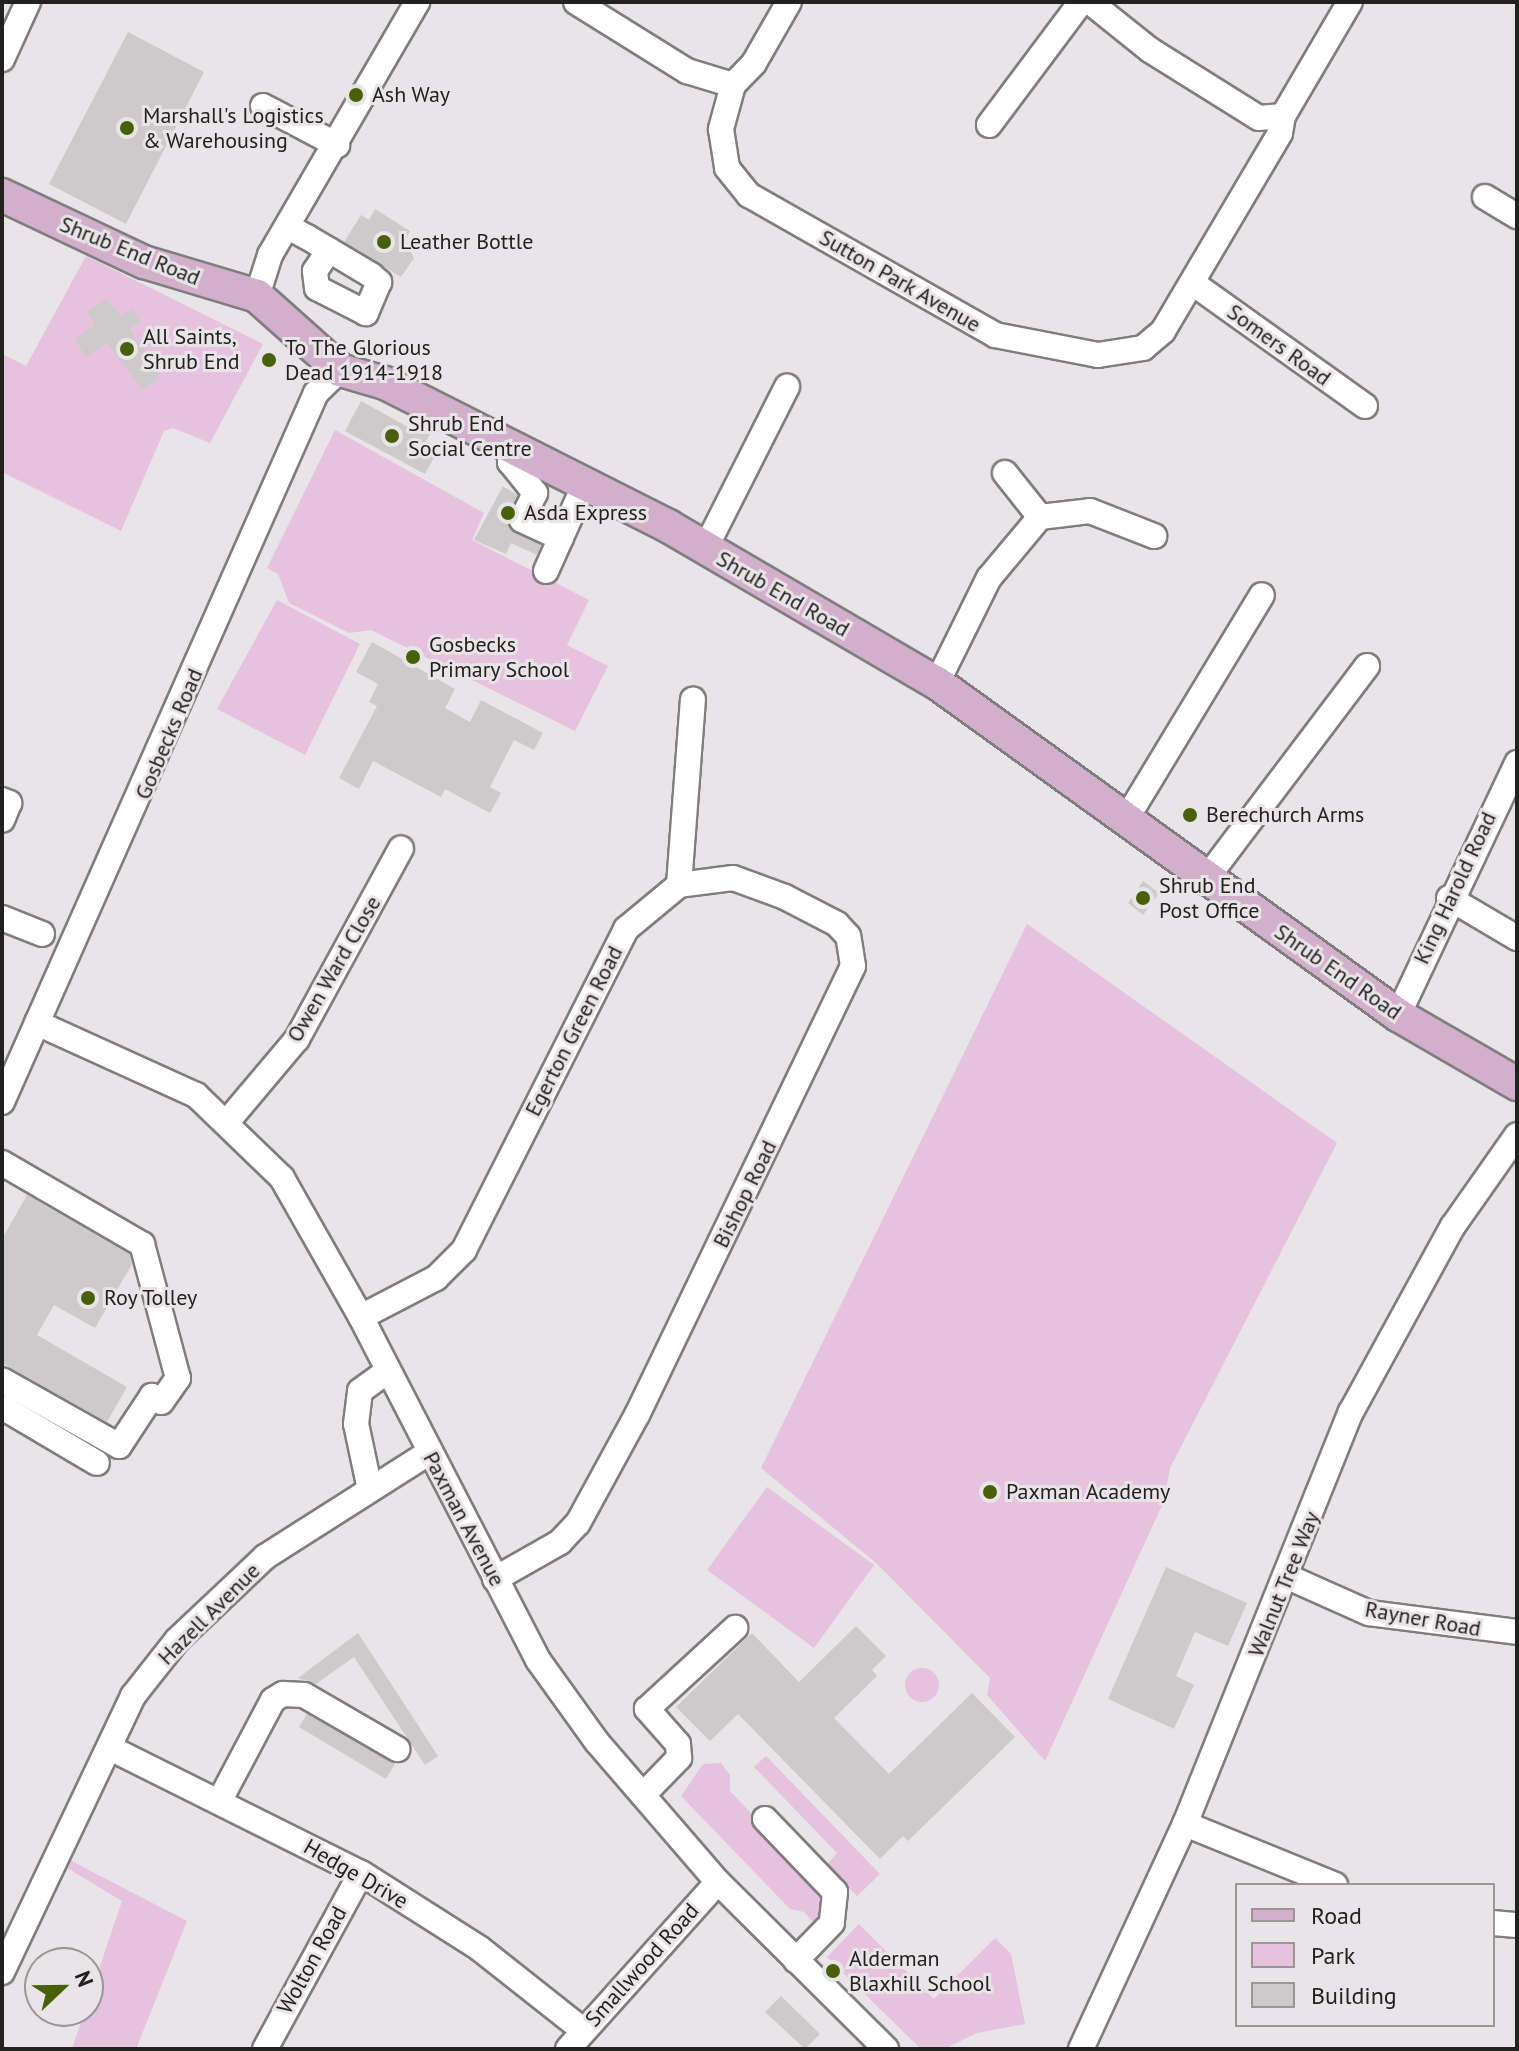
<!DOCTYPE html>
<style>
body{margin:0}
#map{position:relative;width:1519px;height:2051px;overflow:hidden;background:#e8e4e7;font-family:"PT Sans",sans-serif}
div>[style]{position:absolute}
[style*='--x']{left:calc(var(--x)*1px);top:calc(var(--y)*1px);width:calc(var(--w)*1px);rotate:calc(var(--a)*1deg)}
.green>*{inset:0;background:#e6c2de}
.round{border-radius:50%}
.building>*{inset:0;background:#cdcacc}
.roads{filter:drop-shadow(2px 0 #807d7f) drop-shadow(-2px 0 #807d7f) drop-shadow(0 2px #807d7f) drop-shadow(0 -2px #807d7f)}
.minor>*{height:24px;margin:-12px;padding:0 12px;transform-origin:12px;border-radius:12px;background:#fff}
.major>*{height:32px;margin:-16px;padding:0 16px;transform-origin:16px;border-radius:16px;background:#d2afcb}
.dots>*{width:22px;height:22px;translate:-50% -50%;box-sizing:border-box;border:4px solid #e8e4e7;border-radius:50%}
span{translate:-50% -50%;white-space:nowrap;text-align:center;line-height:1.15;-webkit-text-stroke:6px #e8e4e7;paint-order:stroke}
.poi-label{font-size:22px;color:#222122}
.left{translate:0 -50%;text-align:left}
.street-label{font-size:22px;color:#222122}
.frame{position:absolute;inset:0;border:4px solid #222122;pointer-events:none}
.legend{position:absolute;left:1235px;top:1883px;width:260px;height:144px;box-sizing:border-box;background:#e8e4e7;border:2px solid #999698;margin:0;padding:10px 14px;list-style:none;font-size:24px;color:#222122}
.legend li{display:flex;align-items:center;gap:16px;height:40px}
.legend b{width:40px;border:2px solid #999698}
.north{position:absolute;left:24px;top:1947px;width:80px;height:80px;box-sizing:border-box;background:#e8e4e7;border:2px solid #999698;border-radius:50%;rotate:68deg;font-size:22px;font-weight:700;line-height:32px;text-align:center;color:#222122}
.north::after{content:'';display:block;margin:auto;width:28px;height:36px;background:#49600a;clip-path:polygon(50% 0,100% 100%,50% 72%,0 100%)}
</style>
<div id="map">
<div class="green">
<div style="clip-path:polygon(86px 256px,263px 344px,210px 443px,173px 428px,164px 431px,121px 531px,2px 472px,2px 354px,26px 366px)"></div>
<div style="clip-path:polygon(335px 430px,484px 513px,472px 540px,589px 600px,567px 645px,608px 666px,575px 731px,371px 630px,349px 633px,289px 603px,278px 574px,267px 568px)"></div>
<div style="clip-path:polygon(277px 600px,360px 644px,305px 755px,217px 709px)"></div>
<div style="clip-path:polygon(1027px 924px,1337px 1143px,1170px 1468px,1164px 1501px,1045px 1761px,987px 1695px,990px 1678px,876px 1563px,761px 1468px)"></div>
<div style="clip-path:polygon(767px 1487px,874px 1565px,814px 1648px,707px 1570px)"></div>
<div class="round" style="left:905px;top:1668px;width:34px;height:34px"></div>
<div style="clip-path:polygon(766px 1756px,880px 1874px,857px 1896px,827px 1865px,837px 1853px,754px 1767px)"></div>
<div style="clip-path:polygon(721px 1763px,730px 1775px,730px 1791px,824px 1891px,826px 1911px,816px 1925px,804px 1912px,790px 1909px,681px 1796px,703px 1764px)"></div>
<div style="clip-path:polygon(60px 1855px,187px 1921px,136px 2049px,72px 2049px,122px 1901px,57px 1862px)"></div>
<div style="clip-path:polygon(859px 1924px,934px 1999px,995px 1938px,1011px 1954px,1025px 2024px,977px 2033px,944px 2049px,921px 2049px,827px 1957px)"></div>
</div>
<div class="building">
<div style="clip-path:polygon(128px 32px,204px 72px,126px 224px,49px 184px)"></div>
<div style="clip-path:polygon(375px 209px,410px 231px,405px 241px,414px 258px,401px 277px,344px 242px,361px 215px,369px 220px)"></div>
<div style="clip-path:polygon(107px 299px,121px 316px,132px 309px,140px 322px,129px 329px,158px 369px,158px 379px,142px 389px,107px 343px,86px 357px,75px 340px,95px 324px,87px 311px)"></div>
<div style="clip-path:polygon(361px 401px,408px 427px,411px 420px,433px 429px,426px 441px,439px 448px,425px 474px,345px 431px)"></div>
<div style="clip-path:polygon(503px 486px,517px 495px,509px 528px,541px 545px,537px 555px,511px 543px,506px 554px,474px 540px)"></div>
<div style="clip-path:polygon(372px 642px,455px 689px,445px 708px,470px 722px,481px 700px,543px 733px,534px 750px,514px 740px,490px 787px,501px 793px,490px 813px,445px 789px,441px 797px,373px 761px,359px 789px,339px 778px,377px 706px,369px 702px,378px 684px,356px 672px)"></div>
<div style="clip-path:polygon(1143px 881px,1159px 893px,1143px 915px,1128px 903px)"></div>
<div style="clip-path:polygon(27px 1195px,129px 1254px,132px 1264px,95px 1328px,54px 1305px,37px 1335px,127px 1387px,107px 1422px,2px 1363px,2px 1239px)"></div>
<div style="clip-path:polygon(1166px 1567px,1247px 1603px,1228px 1646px,1195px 1632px,1176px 1676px,1194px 1685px,1174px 1729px,1108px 1699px)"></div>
<div style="clip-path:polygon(856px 1626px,886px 1656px,872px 1670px,877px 1676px,834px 1718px,889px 1774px,972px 1693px,1015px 1737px,908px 1841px,903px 1836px,880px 1859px,738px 1714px,710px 1741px,676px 1707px,752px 1633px,799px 1682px)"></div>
<div style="clip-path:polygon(358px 1633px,438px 1756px,425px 1765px,354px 1657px,316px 1684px,298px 1678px)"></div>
<div style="clip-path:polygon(307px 1714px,395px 1764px,386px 1779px,299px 1727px)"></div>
<div style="clip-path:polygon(781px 1996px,820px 2034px,805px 2049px,765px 2012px)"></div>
</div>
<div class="roads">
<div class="minor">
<div style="--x:576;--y:2;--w:131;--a:31.9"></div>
<div style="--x:687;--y:71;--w:48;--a:16.9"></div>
<div style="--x:733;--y:85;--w:30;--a:-46"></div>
<div style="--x:754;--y:63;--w:70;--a:-60.2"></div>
<div style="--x:1090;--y:2;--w:77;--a:38.7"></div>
<div style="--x:1150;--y:50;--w:128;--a:32"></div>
<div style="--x:1259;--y:118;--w:24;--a:-5"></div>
<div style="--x:1283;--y:116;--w:132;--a:-59.6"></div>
<div style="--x:2;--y:59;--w:63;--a:-65.5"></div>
<div style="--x:733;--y:85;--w:46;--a:105.3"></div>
<div style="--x:721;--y:129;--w:39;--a:81"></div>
<div style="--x:727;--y:168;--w:35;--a:51"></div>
<div style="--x:749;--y:195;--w:283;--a:29.6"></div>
<div style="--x:995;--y:335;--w:105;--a:11"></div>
<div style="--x:1098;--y:355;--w:46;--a:-8.8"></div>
<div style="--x:1143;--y:348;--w:26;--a:-40"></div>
<div style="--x:1163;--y:331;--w:230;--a:-59.4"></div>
<div style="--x:1280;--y:133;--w:17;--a:-80"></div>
<div style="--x:263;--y:106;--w:84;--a:27.8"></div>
<div style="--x:989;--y:125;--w:154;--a:-53.2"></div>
<div style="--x:1485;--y:197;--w:37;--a:31"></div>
<div style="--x:288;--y:227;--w:21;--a:28"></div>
<div style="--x:307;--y:237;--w:26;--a:31"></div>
<div style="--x:329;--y:250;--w:49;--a:30.8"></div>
<div style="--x:371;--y:275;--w:11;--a:41"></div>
<div style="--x:379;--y:282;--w:34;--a:113"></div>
<div style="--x:366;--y:313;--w:55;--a:-153"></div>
<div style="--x:317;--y:288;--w:17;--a:-97"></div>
<div style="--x:315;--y:271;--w:25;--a:-56"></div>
<div style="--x:1194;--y:284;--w:210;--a:35.5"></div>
<div style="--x:257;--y:296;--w:43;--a:-72.4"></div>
<div style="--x:270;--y:255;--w:293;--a:-59.8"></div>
<div style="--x:514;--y:450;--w:13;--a:108"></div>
<div style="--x:510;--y:462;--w:40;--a:51"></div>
<div style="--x:535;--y:493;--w:30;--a:116"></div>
<div style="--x:522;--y:520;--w:43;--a:24.8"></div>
<div style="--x:1005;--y:473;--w:56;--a:51.5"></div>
<div style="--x:705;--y:549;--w:182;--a:-63.2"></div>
<div style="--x:546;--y:571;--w:93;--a:-65.9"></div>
<div style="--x:937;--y:683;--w:117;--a:-63.7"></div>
<div style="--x:989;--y:578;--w:80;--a:-50.1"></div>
<div style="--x:1040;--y:517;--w:50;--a:-6.8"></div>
<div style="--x:1090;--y:511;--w:69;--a:21.3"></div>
<div style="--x:2;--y:800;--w:8;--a:23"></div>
<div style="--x:9;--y:803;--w:18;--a:112"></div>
<div style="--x:1125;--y:821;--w:264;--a:-58.8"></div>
<div style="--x:1206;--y:879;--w:267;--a:-52.9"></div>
<div style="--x:1449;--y:898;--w:79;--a:30.5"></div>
<div style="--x:2;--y:918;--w:43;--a:21.8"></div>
<div style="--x:1398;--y:1015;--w:279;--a:-64.7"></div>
<div style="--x:37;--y:1023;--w:175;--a:24.4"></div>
<div style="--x:196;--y:1095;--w:120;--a:44"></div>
<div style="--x:282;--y:1178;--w:160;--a:60.4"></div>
<div style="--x:361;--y:1317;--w:386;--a:62.7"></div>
<div style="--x:538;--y:1660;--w:101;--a:54.3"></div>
<div style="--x:597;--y:1742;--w:185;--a:49.2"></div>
<div style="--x:718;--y:1882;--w:237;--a:44.8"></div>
<div style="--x:2;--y:1102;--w:775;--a:-66.11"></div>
<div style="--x:316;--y:393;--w:33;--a:-44"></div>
<div style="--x:227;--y:1122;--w:109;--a:-49.9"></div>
<div style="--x:297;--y:1039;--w:217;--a:-61.4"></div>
<div style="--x:2;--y:1163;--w:162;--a:30.1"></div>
<div style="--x:142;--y:1244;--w:139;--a:75"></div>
<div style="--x:178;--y:1378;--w:29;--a:125"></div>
<div style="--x:161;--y:1402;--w:11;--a:-146"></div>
<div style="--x:152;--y:1396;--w:60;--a:123.4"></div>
<div style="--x:119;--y:1446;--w:134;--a:-150.6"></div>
<div style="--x:361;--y:1317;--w:85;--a:-27.5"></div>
<div style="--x:436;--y:1278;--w:40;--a:-45"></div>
<div style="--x:464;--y:1250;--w:360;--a:-63.2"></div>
<div style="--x:626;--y:929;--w:69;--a:-39.7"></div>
<div style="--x:679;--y:885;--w:186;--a:-85.7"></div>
<div style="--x:2;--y:1407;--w:110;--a:30.5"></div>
<div style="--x:369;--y:1485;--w:62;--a:-102"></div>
<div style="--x:356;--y:1424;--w:33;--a:-83"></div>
<div style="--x:360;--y:1391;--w:32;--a:-36"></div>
<div style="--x:1288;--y:1577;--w:89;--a:24"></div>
<div style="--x:1369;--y:1613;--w:149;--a:7.3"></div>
<div style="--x:495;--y:1579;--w:75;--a:-29.6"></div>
<div style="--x:560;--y:1542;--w:26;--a:-47"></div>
<div style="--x:578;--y:1523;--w:123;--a:-61.4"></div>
<div style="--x:637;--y:1415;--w:498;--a:-64.3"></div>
<div style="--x:853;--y:966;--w:30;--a:-99"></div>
<div style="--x:848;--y:936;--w:16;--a:-133"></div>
<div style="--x:837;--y:924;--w:59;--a:-152.6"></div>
<div style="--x:785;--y:897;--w:55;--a:-159.9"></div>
<div style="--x:733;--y:878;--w:54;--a:172.6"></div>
<div style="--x:110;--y:1748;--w:280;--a:26.5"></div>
<div style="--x:361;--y:1873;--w:140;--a:32.4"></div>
<div style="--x:479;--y:1948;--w:132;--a:38.3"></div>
<div style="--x:643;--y:1795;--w:52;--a:-45.8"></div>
<div style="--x:679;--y:1758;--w:14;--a:-94"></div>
<div style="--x:678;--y:1744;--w:47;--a:-131.5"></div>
<div style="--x:647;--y:1709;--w:120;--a:-42.6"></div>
<div style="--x:220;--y:1800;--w:113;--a:-62.1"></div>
<div style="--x:273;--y:1700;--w:12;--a:-31"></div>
<div style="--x:283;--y:1694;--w:21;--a:3"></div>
<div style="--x:304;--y:1695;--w:108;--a:30.1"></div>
<div style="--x:765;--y:1819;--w:101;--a:46.2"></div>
<div style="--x:835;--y:1892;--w:31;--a:96"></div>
<div style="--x:832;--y:1923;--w:52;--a:134.2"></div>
<div style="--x:1185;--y:1824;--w:162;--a:22.1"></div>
<div style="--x:1493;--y:1923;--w:24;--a:5"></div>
<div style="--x:2;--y:1972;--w:306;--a:-64.6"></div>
<div style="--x:133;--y:1696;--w:71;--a:-51.8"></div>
<div style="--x:177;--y:1640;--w:121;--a:-43.3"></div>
<div style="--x:265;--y:1557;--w:193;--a:-32.5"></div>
<div style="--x:265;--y:2049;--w:200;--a:-61.4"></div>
<div style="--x:568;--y:2049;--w:224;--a:-48.1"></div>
<div style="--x:1081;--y:2049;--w:248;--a:-65.2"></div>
<div style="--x:1185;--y:1824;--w:444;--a:-68.1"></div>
<div style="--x:1351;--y:1412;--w:212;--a:-61.3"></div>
<div style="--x:1453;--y:1226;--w:111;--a:-54.9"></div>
</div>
<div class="major">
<div style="--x:2;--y:195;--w:157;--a:25.3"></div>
<div style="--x:144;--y:262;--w:118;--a:16.7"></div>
<div style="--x:257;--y:296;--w:111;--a:41.7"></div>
<div style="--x:340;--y:370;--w:47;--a:16.1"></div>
<div style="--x:385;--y:383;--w:317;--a:26.8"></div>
<div style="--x:668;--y:526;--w:311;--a:30.3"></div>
<div style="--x:937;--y:683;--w:568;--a:35.76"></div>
<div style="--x:1398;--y:1015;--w:138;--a:30.1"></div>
</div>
</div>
<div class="dots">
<div style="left:356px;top:95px;background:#49600a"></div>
<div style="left:127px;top:128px;background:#49600a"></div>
<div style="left:384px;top:242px;background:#49600a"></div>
<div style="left:127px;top:349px;background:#49600a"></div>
<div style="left:269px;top:360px;background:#49600a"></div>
<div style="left:392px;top:436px;background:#49600a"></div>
<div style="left:508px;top:513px;background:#49600a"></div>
<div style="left:413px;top:657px;background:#49600a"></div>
<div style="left:1190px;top:815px;background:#49600a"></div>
<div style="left:1143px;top:898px;background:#49600a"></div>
<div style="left:88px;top:1298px;background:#49600a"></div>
<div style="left:990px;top:1492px;background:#49600a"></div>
<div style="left:833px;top:1971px;background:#49600a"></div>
</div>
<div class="poi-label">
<span class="left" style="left:372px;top:95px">Ash Way</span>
<span class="left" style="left:143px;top:128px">Marshall's Logistics<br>&amp; Warehousing</span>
<span class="left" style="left:400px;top:242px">Leather Bottle</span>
<span class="left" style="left:143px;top:349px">All Saints,<br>Shrub End</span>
<span class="left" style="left:285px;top:360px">To The Glorious<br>Dead 1914-1918</span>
<span class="left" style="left:408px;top:436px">Shrub End<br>Social Centre</span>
<span class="left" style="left:524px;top:513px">Asda Express</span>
<span class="left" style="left:429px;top:657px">Gosbecks<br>Primary School</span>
<span class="left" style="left:1206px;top:815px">Berechurch Arms</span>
<span class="left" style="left:1159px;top:898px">Shrub End<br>Post Office</span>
<span class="left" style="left:104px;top:1298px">Roy Tolley</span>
<span class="left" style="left:1006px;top:1492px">Paxman Academy</span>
<span class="left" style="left:849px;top:1971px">Alderman<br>Blaxhill School</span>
</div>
<div class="street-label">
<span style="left:130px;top:251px;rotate:22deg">Shrub End Road</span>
<span style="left:900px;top:281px;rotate:30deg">Sutton Park Avenue</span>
<span style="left:1279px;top:345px;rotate:36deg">Somers Road</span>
<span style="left:783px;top:594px;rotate:30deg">Shrub End Road</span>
<span style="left:169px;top:734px;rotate:-67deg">Gosbecks Road</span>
<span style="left:1455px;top:888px;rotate:-65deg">King Harold Road</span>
<span style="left:334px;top:969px;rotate:-60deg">Owen Ward Close</span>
<span style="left:1338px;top:972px;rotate:35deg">Shrub End Road</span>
<span style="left:574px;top:1031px;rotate:-63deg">Egerton Green Road</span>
<span style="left:745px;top:1194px;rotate:-64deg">Bishop Road</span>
<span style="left:464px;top:1519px;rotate:62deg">Paxman Avenue</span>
<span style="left:1284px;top:1584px;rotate:-68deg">Walnut Tree Way</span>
<span style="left:209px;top:1614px;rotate:-45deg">Hazell Avenue</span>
<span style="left:1423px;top:1619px;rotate:10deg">Rayner Road</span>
<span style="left:356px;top:1874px;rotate:30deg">Hedge Drive</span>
<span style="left:312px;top:1960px;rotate:-61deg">Wolton Road</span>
<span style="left:642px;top:1965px;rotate:-48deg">Smallwood Road</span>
</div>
<div class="frame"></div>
<ul class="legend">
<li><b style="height:10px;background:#d2afcb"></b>Road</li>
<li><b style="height:22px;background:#e6c2de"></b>Park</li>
<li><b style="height:22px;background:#cdcacc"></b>Building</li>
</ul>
<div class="north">N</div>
</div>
